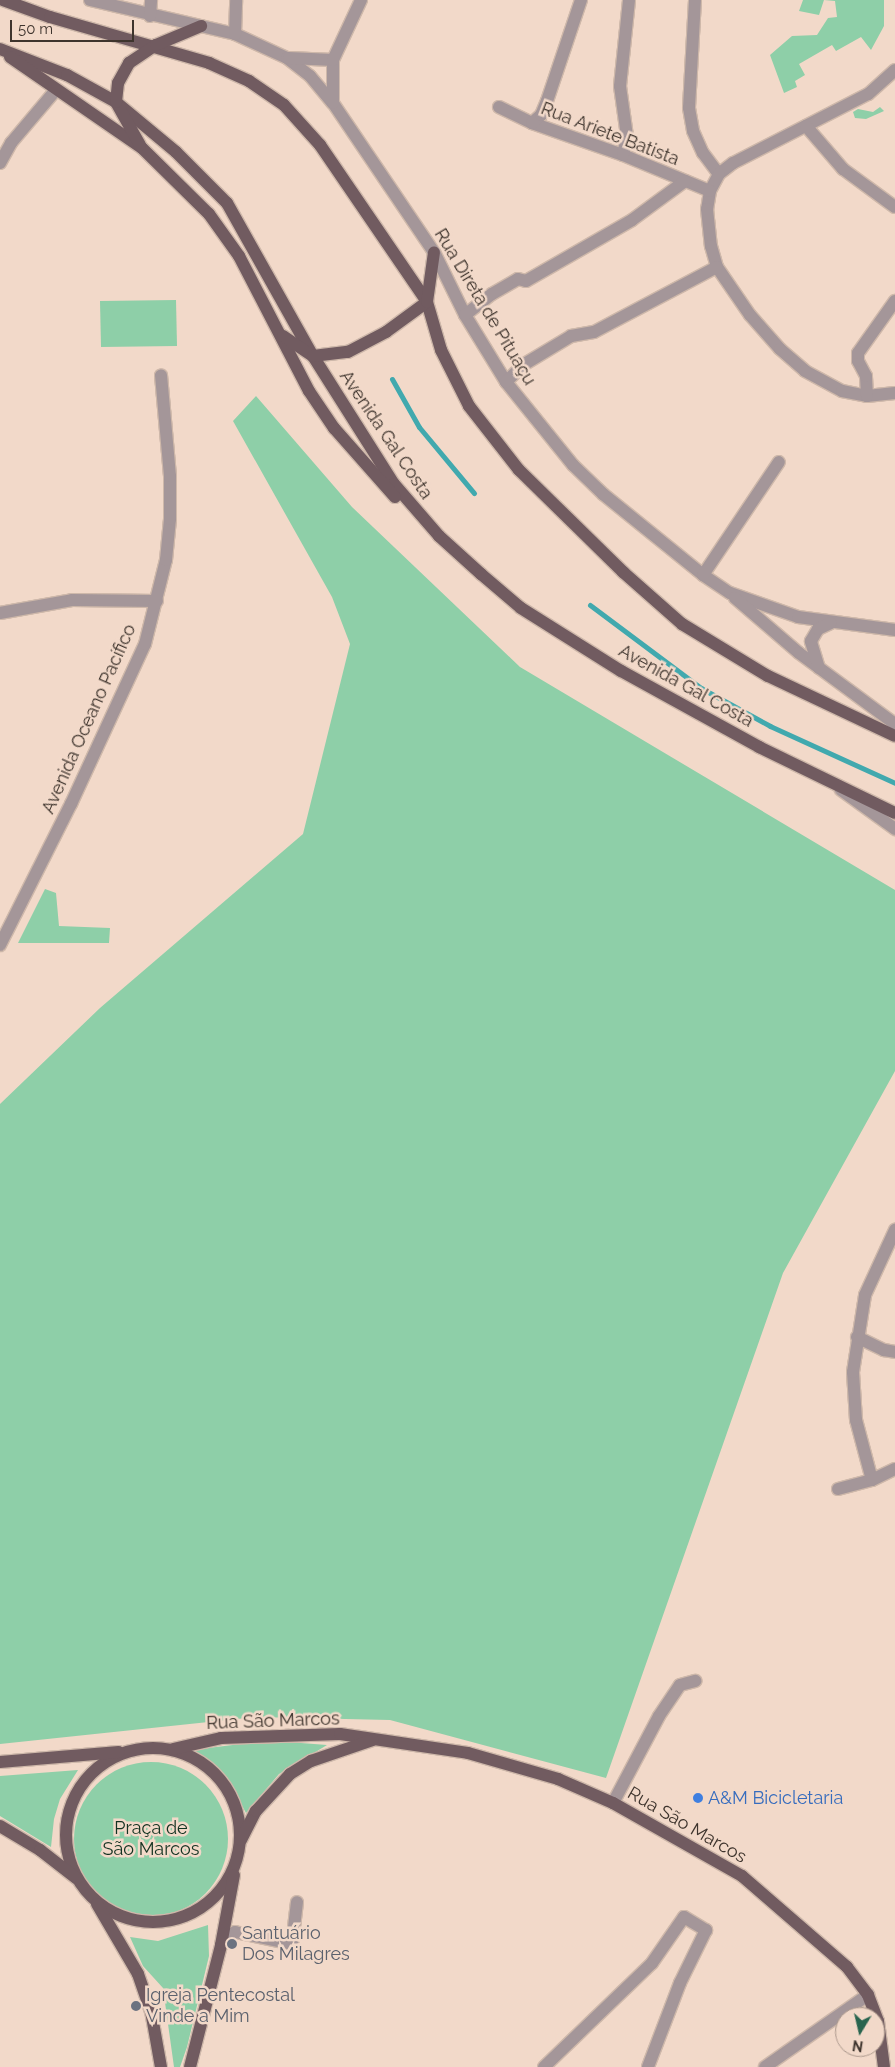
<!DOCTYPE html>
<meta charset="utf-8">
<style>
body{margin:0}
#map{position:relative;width:895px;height:2067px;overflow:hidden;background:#f2d9c9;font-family:Raleway,sans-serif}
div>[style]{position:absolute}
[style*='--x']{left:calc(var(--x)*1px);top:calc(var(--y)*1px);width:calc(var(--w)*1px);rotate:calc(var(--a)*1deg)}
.green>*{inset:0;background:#8ecfa8}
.round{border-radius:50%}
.stream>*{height:5px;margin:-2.5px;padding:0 2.5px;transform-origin:2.5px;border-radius:2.5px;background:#41a9ae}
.roads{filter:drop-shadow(1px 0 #ceb8aa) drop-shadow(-1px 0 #ceb8aa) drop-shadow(0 1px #ceb8aa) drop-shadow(0 -1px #ceb8aa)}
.minor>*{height:12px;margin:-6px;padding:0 6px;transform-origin:6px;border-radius:6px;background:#a49699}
.major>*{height:12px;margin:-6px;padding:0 6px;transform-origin:6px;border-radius:6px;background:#715b60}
.major>.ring{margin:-6px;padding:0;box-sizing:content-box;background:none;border:12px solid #715b60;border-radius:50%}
.dots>*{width:14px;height:14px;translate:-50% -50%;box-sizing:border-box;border:2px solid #f2d9c9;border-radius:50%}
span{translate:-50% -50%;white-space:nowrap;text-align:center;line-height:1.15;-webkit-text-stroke:5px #f2d9c9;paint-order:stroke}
.street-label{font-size:18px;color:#3e342d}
.shop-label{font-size:18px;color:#366cbe}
.left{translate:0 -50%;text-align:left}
.park-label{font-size:18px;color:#123221}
.worship-label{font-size:18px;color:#5b616d}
.north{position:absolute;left:835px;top:2007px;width:50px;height:50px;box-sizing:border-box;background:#f2d9c9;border:1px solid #aa978b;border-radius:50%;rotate:189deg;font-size:14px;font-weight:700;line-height:20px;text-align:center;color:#3e342d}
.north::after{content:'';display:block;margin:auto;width:18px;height:22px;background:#29654f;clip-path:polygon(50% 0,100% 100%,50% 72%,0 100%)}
.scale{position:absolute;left:10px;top:20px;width:124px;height:22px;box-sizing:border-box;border:2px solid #3e342d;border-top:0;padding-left:6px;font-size:15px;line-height:18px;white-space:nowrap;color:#3e342d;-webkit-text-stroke:4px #f2d9c9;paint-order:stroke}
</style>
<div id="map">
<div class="green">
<div style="clip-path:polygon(803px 0,884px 0,884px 26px,871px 50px,861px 37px,836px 51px,832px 45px,799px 64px,805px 75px,795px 81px,797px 87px,784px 93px,770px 55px,792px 36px,817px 35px,828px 18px,837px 17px,835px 1px,824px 0,819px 15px,799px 11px)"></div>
<div style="clip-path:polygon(880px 107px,884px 111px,866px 119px,855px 118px,853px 112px,858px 109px,873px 112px)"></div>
<div style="clip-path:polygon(176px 300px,177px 346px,101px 347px,100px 301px)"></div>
<div style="clip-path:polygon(256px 396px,352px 507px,520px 667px,895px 890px,895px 1071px,783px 1273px,606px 1778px,390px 1720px,256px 1717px,0 1744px,0 1104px,100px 1008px,303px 834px,350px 644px,332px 597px,233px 421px)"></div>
<div style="clip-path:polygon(45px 889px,56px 893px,59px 926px,110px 928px,109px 943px,18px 943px)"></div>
<div style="clip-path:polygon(249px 1743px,301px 1743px,327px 1745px,279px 1774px,246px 1813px,227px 1777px,192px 1750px)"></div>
<div class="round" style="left:74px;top:1762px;width:154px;height:154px"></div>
<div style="clip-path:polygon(78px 1770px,60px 1799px,54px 1819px,51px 1847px,0 1816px,0 1776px)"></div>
<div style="clip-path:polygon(208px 1925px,209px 1956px,187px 2047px,180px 2067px,174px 2067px,163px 1988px,143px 1966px,130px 1937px,158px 1941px)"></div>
</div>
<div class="stream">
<div style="--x:392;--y:379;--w:55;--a:60.6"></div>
<div style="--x:419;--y:427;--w:86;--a:50.2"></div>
<div style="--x:590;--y:605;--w:139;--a:36.8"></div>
<div style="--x:701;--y:688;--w:79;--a:28.8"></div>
<div style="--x:770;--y:726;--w:137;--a:24.5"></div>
</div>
<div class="roads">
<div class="minor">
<div style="--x:90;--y:0;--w:149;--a:13.2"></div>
<div style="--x:235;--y:34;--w:57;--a:24.8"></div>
<div style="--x:287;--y:58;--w:29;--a:38"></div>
<div style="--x:310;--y:76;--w:35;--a:50"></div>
<div style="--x:333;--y:103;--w:180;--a:55.9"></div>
<div style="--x:434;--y:252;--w:70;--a:63.8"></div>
<div style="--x:465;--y:315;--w:79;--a:58.5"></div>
<div style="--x:506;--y:382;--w:107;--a:51.1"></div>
<div style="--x:573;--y:465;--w:42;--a:44"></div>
<div style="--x:603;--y:494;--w:129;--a:39"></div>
<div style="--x:703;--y:575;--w:32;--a:34"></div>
<div style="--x:730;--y:593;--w:72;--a:19.4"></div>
<div style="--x:798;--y:617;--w:98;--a:7.6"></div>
<div style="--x:695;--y:0;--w:108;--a:93.2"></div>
<div style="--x:689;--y:108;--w:23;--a:80"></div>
<div style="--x:693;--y:131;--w:24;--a:66"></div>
<div style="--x:703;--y:153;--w:26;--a:53"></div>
<div style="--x:150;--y:16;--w:16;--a:-86"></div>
<div style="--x:235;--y:34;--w:34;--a:-88"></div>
<div style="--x:289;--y:58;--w:44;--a:2.6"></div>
<div style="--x:895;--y:70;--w:36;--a:138"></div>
<div style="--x:868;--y:94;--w:152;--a:152.9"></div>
<div style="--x:733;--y:163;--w:18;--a:142"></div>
<div style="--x:719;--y:174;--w:19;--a:118"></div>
<div style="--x:710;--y:191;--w:18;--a:99"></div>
<div style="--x:707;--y:209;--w:37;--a:84"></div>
<div style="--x:711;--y:246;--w:22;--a:74"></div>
<div style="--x:717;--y:267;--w:58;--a:55.5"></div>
<div style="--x:750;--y:315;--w:45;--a:48.6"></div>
<div style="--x:780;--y:349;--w:33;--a:41"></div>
<div style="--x:805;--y:371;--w:42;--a:28.4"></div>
<div style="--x:842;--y:391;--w:25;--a:11"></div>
<div style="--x:867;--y:396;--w:28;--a:-6"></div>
<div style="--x:333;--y:103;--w:43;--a:-90"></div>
<div style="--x:333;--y:60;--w:66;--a:-65"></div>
<div style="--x:499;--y:107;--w:37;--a:26"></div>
<div style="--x:532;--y:123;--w:96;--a:19.4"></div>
<div style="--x:623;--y:155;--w:94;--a:22.5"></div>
<div style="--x:532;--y:123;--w:12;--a:-42"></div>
<div style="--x:541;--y:115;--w:15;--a:-67"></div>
<div style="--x:547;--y:101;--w:107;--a:-71.4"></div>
<div style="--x:806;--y:126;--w:57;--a:49.3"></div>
<div style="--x:843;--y:169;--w:64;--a:36.2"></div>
<div style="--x:623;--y:155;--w:19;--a:-78"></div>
<div style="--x:627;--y:136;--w:50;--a:-98"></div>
<div style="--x:620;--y:86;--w:86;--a:-84"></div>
<div style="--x:0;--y:163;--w:23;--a:-61"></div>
<div style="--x:11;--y:143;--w:68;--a:-49.8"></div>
<div style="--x:465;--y:315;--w:34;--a:-38"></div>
<div style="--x:492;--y:294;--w:30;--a:-30"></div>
<div style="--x:518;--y:279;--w:8;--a:14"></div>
<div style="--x:526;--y:281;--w:122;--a:-29.9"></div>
<div style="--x:632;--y:220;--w:66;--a:-36.3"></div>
<div style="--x:506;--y:382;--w:24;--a:-45"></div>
<div style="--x:523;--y:365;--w:56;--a:-31.1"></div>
<div style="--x:571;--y:336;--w:23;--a:-10"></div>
<div style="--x:594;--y:332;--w:139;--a:-27.9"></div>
<div style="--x:867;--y:396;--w:20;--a:-93"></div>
<div style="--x:866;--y:376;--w:17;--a:-118"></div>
<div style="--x:858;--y:361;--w:8;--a:-90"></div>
<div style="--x:858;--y:353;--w:64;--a:-54.6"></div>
<div style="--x:703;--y:575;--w:136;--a:-56.1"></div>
<div style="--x:735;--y:598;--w:84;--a:40.7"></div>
<div style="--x:799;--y:653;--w:119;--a:36.5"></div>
<div style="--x:0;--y:613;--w:73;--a:-10.2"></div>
<div style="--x:72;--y:600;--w:85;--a:0.7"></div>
<div style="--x:819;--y:668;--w:28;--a:-107"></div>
<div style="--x:811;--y:641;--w:14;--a:-60"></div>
<div style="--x:818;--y:629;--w:14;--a:-25"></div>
<div style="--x:841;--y:790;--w:67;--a:35.8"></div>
<div style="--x:0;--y:945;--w:158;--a:-63.3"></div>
<div style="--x:71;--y:804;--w:176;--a:-65.2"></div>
<div style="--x:145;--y:644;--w:87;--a:-76"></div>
<div style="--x:166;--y:560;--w:41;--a:-84.4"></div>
<div style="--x:170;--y:519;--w:43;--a:-90"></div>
<div style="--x:170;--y:476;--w:101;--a:-95.1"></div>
<div style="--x:857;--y:1337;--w:30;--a:26"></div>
<div style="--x:884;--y:1350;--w:11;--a:10"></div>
<div style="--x:872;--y:1480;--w:62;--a:-104.9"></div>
<div style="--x:856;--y:1420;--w:48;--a:-93.6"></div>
<div style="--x:853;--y:1372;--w:78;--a:-81.1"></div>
<div style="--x:865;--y:1295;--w:72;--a:-65.2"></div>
<div style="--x:838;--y:1489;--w:35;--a:-15"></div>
<div style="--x:872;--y:1480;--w:25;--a:-26"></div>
<div style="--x:613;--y:1803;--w:98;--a:-62.1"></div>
<div style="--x:659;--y:1716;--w:37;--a:-56"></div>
<div style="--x:680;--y:1685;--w:16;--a:-15"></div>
<div style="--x:221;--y:1945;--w:19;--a:-43"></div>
<div style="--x:235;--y:1932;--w:58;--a:11.9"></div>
<div style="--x:292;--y:1944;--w:42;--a:-83.2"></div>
<div style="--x:544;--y:2067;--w:150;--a:-43.9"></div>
<div style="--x:652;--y:1963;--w:56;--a:-55.2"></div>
<div style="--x:684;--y:1917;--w:26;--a:31"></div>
<div style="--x:706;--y:1930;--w:59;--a:116.1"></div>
<div style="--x:680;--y:1983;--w:90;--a:110.9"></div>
<div style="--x:765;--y:2067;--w:126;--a:-35"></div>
</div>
<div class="major">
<div style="--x:3;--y:0;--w:50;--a:19.9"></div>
<div style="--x:50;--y:17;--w:166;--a:16.1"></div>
<div style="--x:209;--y:63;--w:44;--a:24.2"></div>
<div style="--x:249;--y:81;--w:42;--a:34.4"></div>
<div style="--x:284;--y:105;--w:54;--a:48"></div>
<div style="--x:320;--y:145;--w:190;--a:55.7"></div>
<div style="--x:427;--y:302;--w:50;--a:73.7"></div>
<div style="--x:441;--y:350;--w:63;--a:63.4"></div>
<div style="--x:469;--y:406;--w:81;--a:52"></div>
<div style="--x:519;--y:470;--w:146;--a:44.4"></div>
<div style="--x:623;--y:572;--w:79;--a:41.4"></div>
<div style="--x:682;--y:624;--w:100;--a:31.2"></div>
<div style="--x:768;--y:676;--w:140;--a:25.3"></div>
<div style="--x:0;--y:49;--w:72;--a:21.2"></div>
<div style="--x:67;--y:75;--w:56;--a:28.9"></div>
<div style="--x:116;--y:102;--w:78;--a:39.8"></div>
<div style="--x:176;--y:152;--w:72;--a:45"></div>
<div style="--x:227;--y:203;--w:176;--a:60.7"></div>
<div style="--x:313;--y:356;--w:151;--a:57.7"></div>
<div style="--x:394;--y:484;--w:69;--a:49.1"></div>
<div style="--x:439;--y:536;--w:57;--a:42.1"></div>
<div style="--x:481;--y:574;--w:52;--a:40.4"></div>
<div style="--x:521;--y:608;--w:118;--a:32.2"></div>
<div style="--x:621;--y:671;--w:158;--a:28.8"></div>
<div style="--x:759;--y:747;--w:151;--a:25.9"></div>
<div style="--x:10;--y:57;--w:160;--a:34.6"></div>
<div style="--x:142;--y:148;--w:94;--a:44.6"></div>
<div style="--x:209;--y:214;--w:52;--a:54.5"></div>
<div style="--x:239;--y:256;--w:152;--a:62.6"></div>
<div style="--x:309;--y:391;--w:45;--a:56"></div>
<div style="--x:334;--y:428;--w:92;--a:48.5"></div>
<div style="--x:140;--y:145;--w:49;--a:-119.2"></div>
<div style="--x:116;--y:102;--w:19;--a:-84"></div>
<div style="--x:118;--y:83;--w:23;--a:-61"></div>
<div style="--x:129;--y:63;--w:32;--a:-34"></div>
<div style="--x:156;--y:45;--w:49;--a:-22.9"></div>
<div style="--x:283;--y:336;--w:36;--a:34"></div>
<div style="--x:313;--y:356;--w:35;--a:-7"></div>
<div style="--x:348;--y:352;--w:43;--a:-27.8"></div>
<div style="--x:386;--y:332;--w:51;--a:-36.2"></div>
<div style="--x:427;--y:302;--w:50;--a:-82"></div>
<div class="ring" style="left:66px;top:1748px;width:162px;height:162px"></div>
<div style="--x:173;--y:1749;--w:49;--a:-12.9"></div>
<div style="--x:221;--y:1738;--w:119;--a:-1.9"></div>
<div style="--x:340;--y:1734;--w:129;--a:8.4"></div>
<div style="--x:468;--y:1753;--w:94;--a:16.1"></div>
<div style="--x:558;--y:1779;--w:60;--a:23.6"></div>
<div style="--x:613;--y:1803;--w:148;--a:29.5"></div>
<div style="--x:742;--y:1876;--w:139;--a:40.9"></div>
<div style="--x:847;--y:1967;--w:35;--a:53"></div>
<div style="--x:868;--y:1995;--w:28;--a:69"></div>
<div style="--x:878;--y:2021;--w:46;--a:82.6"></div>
<div style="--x:0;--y:1762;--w:119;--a:-4.8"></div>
<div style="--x:0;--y:1826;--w:47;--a:31"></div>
<div style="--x:40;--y:1850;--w:46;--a:37.9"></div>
<div style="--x:241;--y:1840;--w:33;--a:-63"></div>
<div style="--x:256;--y:1811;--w:50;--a:-47.4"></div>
<div style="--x:290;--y:1774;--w:25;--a:-32"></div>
<div style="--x:311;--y:1761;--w:65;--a:-18.7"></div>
<div style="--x:97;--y:1904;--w:81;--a:59.6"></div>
<div style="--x:138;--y:1974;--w:39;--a:71"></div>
<div style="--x:151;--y:2011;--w:57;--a:79.9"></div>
<div style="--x:190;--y:2067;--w:126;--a:-75.7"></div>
<div style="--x:221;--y:1945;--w:71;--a:-79.5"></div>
</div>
</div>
<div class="dots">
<div style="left:698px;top:1798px;background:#3f7fe0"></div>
<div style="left:232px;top:1944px;background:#6b7280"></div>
<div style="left:136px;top:2006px;background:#6b7280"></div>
</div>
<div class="street-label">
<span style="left:610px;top:134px;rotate:21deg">Rua Ariete Batista</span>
<span style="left:485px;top:307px;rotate:59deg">Rua Direta de Pituaçu</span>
<span style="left:386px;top:435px;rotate:56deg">Avenida Gal Costa</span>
<span style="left:686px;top:686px;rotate:29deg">Avenida Gal Costa</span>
<span style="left:89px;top:719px;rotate:-66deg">Avenida Oceano Pacífico</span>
<span style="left:273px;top:1721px;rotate:-2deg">Rua São Marcos</span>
<span style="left:687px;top:1825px;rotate:30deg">Rua São Marcos</span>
</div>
<div class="shop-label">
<span class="left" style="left:708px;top:1798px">A&amp;M Bicicletaria</span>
</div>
<div class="park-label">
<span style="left:151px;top:1839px">Praça de<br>São Marcos</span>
</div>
<div class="worship-label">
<span class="left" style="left:242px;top:1944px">Santuário<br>Dos Milagres</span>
<span class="left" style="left:146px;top:2006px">Igreja Pentecostal<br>Vinde a Mim</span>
</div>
<div class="north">N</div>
<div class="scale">50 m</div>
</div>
